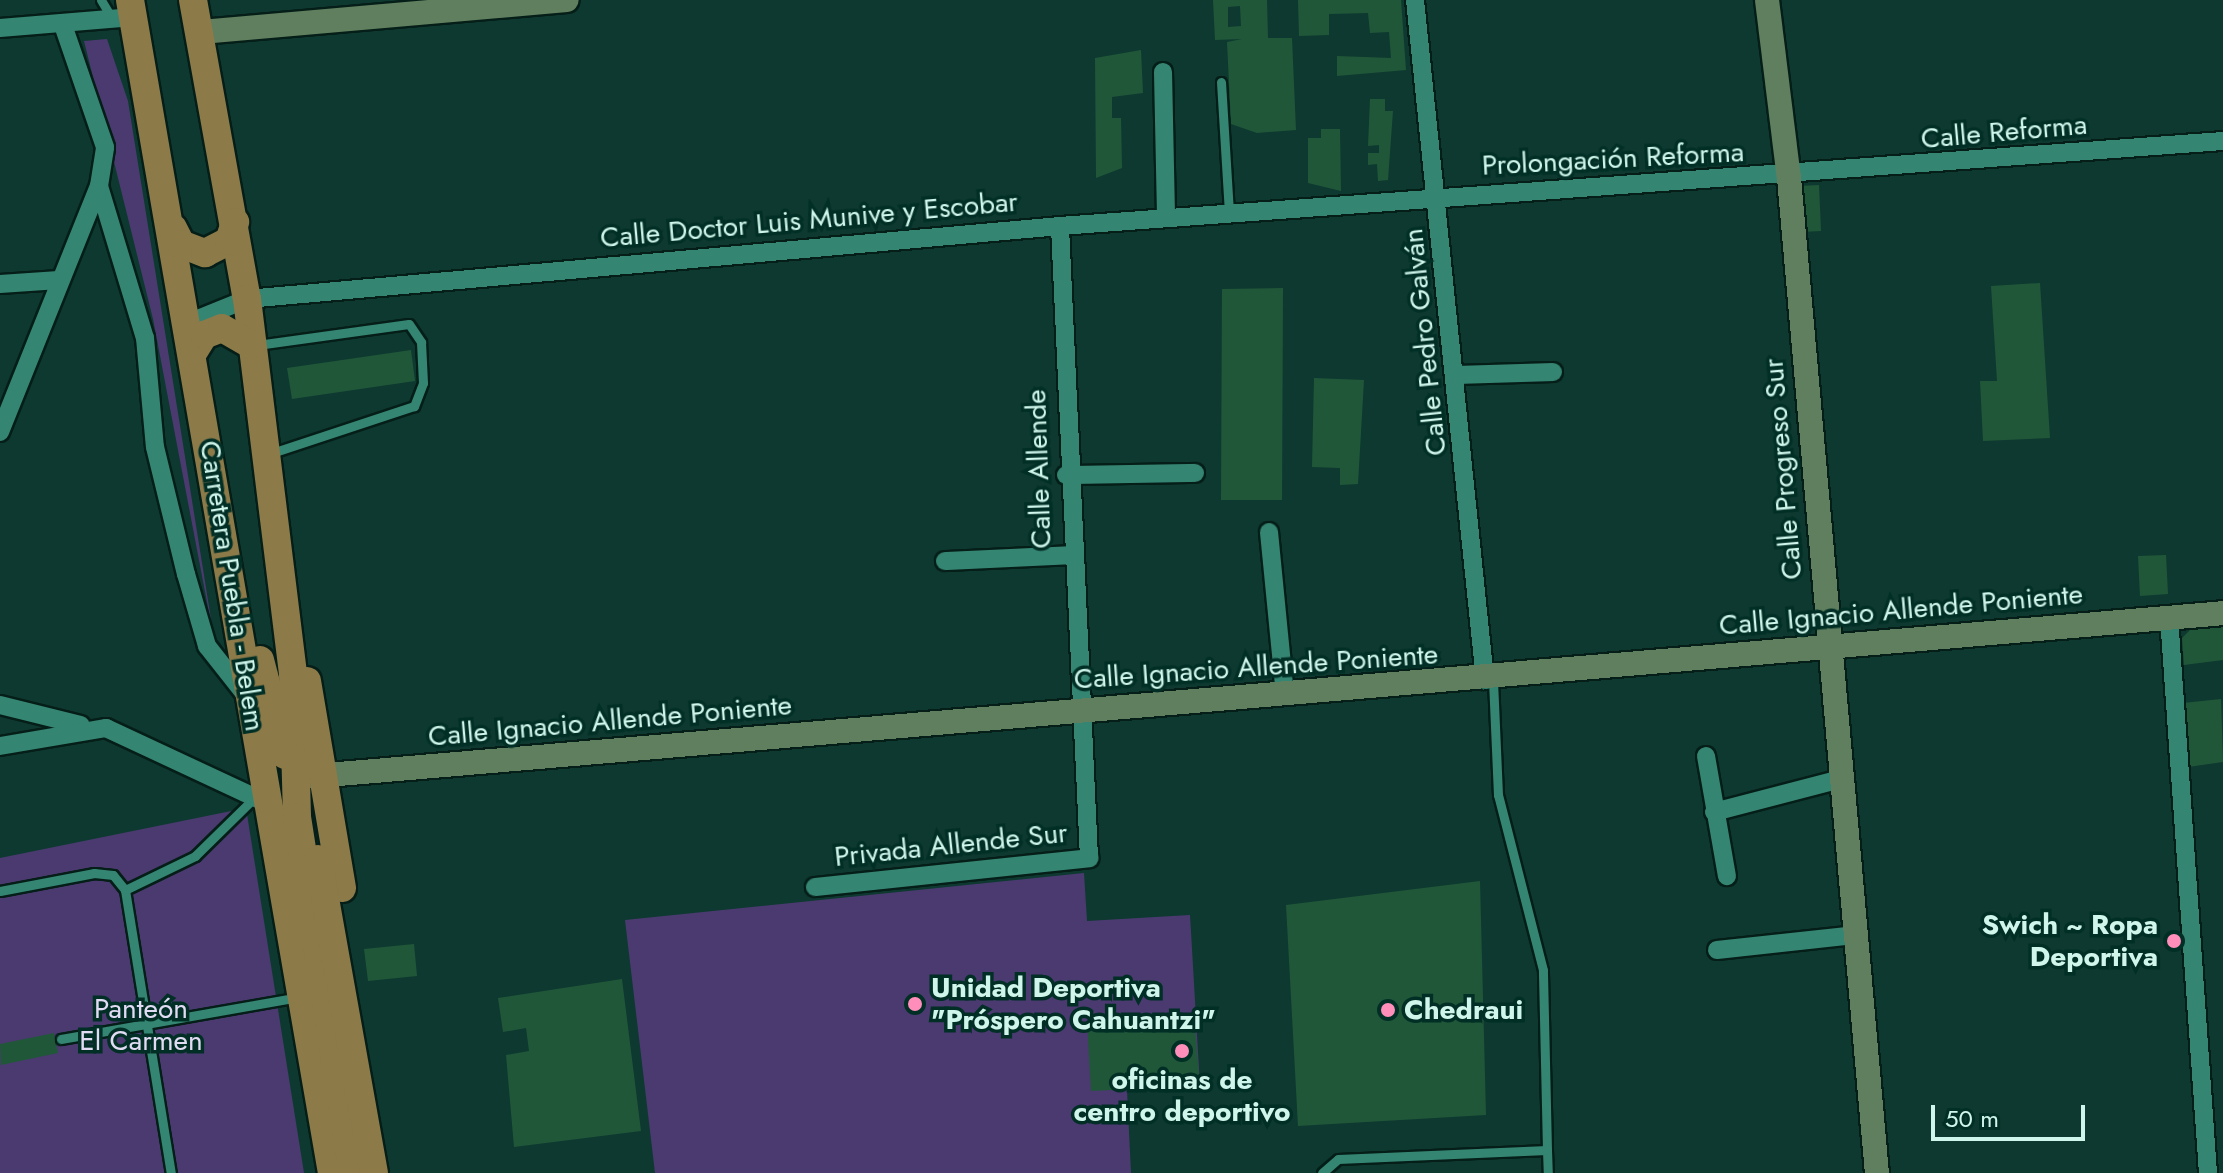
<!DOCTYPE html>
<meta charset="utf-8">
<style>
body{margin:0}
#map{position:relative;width:2223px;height:1173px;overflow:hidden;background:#0e3930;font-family:Jost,sans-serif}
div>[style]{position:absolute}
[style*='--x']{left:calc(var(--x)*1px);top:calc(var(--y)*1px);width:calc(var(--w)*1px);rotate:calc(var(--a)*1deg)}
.green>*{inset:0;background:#4b3a70}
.building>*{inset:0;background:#215739}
.roads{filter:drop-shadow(2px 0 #051e18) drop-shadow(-2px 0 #051e18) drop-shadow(0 2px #051e18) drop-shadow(0 -2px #051e18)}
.lane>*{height:9px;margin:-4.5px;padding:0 4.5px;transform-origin:4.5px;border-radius:4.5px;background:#358573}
.street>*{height:18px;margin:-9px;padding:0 9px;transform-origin:9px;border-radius:9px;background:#358573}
.secondary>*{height:24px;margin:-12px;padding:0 12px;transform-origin:12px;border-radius:12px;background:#607f5e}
.primary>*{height:28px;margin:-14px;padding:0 14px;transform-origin:14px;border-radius:14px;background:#8c7a49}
.dots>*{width:22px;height:22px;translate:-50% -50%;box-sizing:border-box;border:4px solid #012f26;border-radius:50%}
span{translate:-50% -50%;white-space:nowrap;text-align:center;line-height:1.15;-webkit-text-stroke:7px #012f26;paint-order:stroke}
.street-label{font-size:28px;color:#d0f6eb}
.poi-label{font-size:28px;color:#d0f6eb;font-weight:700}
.right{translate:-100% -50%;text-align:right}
.left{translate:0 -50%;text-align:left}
.park-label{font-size:28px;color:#e1dbf3}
.scale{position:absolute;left:1931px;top:1105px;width:154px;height:36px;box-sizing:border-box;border:4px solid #d0f6eb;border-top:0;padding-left:10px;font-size:24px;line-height:28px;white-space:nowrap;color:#d0f6eb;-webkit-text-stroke:6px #012f26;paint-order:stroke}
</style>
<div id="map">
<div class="green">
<div style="clip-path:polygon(107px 39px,128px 101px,215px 644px,153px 319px,84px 41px)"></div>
<div style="clip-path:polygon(246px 808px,304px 1173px,0 1173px,0 858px)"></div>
<div style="clip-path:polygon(1084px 873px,1087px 921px,1190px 915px,1200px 1086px,1127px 1090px,1131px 1173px,655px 1173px,625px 920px)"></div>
</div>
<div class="building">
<div style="clip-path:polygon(evenodd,1213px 0,1267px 0,1268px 38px,1292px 38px,1296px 130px,1257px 133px,1231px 124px,1227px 42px,1242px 39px,1215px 40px,1213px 0,1240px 6px,1241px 26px,1228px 27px,1228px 7px,1240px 6px)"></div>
<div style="clip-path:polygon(1298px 0,1401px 0,1406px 70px,1337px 76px,1337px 56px,1391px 58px,1389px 32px,1370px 33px,1368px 13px,1329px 14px,1329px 35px,1299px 36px)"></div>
<div style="clip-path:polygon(1141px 50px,1143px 93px,1112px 97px,1112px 118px,1121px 118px,1122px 168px,1096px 178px,1095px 58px)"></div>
<div style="clip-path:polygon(1370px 99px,1385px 99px,1385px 111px,1393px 111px,1388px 180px,1378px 181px,1377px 164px,1368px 165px,1368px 153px,1379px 153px,1379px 145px,1368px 146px)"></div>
<div style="clip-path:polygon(1321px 129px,1340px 129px,1341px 191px,1308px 183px,1308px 138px,1321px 138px)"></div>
<div style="clip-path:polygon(1819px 185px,1821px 231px,1801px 232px,1798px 186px)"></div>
<div style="clip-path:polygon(2040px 283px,2050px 438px,1983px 441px,1980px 381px,1997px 381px,1991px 286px)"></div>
<div style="clip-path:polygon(1283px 288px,1282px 500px,1221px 500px,1222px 289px)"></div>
<div style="clip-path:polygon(411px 350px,415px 381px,292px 399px,287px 368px)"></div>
<div style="clip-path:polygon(1314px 378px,1364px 380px,1358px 484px,1340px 485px,1340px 468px,1312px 467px)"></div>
<div style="clip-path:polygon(2166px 555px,2168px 594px,2140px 596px,2138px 556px)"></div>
<div style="clip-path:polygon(2223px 626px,2223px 660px,2184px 665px,2182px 638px,2191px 629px)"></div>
<div style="clip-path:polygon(2221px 699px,2223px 762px,2188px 767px,2183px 703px)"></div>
<div style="clip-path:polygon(1480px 881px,1486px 1115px,1298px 1126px,1286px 905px)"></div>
<div style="clip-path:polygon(414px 944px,417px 976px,368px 981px,364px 949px)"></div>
<div style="clip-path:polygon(622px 979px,641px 1131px,514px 1147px,506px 1055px,529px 1051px,526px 1028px,503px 1032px,498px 998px)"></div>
<div style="clip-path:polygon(1194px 1015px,1200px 1086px,1091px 1091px,1087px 1021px)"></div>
<div style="clip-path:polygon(54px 1033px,58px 1053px,1px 1065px,0 1044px)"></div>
</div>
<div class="roads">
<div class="lane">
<div style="--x:101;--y:0;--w:21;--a:59"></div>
<div style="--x:1221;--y:82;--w:130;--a:86.5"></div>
<div style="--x:257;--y:345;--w:153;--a:-7.9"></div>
<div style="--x:409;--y:324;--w:22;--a:56"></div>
<div style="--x:421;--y:342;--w:41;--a:87.2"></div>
<div style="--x:423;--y:383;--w:25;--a:111"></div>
<div style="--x:414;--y:406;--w:153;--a:161.7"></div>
<div style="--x:125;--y:890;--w:78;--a:-25.9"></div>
<div style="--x:195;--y:856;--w:84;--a:-44.5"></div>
<div style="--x:0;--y:891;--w:96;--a:-10.8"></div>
<div style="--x:94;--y:873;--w:19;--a:6"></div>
<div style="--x:113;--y:875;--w:19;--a:51"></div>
<div style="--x:125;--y:890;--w:287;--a:80.8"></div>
<div style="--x:61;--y:1039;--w:241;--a:-10"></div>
<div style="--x:1547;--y:1150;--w:23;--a:88"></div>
<div style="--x:1322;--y:1173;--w:21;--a:-41"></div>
<div style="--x:1338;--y:1159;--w:209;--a:-2.5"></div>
<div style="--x:1547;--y:1150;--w:180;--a:-91.3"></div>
<div style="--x:1543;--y:970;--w:181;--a:-104.4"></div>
<div style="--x:1498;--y:795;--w:116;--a:-92.5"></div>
</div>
<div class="street">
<div style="--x:1415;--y:0;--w:684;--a:84.12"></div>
<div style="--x:0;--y:28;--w:134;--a:-4.7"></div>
<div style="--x:1163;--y:72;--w:145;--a:88.8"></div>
<div style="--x:99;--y:186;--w:159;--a:73.2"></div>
<div style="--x:145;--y:338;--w:109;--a:84.8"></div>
<div style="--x:155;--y:447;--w:131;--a:76.3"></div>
<div style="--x:186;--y:574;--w:75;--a:73.7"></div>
<div style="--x:207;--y:646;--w:66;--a:51.7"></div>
<div style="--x:0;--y:284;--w:59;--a:-3.9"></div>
<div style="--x:188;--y:323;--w:64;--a:-22.1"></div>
<div style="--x:247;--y:299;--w:816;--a:-5.13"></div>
<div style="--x:1060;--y:226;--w:1166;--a:-4.18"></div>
<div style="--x:1457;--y:375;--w:96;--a:-1.8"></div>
<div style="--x:0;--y:432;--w:265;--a:-68.1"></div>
<div style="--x:99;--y:186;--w:39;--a:-81"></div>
<div style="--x:105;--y:147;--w:129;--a:-109"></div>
<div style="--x:1066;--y:475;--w:129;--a:-0.9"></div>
<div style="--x:1269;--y:532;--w:164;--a:84.4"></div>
<div style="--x:945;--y:561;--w:126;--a:-2.7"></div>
<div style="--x:2169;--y:617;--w:557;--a:85.99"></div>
<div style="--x:0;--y:705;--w:83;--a:13.9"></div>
<div style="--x:0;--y:746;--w:108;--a:-9.6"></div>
<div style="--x:106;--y:728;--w:178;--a:25"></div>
<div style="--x:1706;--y:756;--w:122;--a:80.1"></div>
<div style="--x:1714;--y:812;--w:131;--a:-14.6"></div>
<div style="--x:815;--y:887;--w:276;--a:-6"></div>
<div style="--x:1089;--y:858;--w:633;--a:-92.63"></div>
<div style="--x:1717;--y:950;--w:138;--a:-6.2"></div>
</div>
<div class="secondary">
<div style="--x:1767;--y:0;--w:179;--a:83"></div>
<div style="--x:1789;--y:178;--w:999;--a:84.95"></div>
<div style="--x:201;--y:32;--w:367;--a:-5"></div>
<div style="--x:304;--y:777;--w:1926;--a:-4.88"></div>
</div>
<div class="primary">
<div style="--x:130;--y:0;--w:1190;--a:80.23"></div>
<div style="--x:193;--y:0;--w:304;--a:79.8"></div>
<div style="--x:247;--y:299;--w:377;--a:83"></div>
<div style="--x:293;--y:673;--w:144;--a:88.4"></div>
<div style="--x:297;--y:817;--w:360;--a:81.1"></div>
<div style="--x:173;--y:228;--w:18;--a:63"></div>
<div style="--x:181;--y:244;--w:26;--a:21"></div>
<div style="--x:205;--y:253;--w:27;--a:-27"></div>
<div style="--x:229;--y:241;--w:20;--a:-72"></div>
<div style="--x:194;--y:351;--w:19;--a:-58"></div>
<div style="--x:204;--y:335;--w:19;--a:-21"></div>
<div style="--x:222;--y:328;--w:34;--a:30"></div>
<div style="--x:260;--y:660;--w:98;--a:75.3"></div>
<div style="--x:307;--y:681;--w:210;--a:80.4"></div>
<div style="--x:318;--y:859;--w:319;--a:79.9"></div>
</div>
</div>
<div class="dots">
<div style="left:2174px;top:941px;background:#ff8eba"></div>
<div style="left:915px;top:1004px;background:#ff8eba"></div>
<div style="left:1388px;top:1010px;background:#ff8eba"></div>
<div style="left:1182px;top:1051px;background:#ff8eba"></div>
</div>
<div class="street-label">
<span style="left:2004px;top:132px;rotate:-5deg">Calle Reforma</span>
<span style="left:1613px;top:159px;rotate:-3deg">Prolongación Reforma</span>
<span style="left:809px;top:220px;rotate:-5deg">Calle Doctor Luis Munive y Escobar</span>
<span style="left:1425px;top:342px;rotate:-96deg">Calle Pedro Galván</span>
<span style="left:1039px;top:469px;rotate:-92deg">Calle Allende</span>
<span style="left:1783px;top:469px;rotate:-95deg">Calle Progreso Sur</span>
<span style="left:232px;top:586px;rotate:81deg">Carretera Puebla - Belem</span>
<span style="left:1901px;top:610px;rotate:-5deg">Calle Ignacio Allende Poniente</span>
<span style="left:1256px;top:667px;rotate:-4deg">Calle Ignacio Allende Poniente</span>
<span style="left:610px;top:721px;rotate:-5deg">Calle Ignacio Allende Poniente</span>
<span style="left:951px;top:845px;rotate:-6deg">Privada Allende Sur</span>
</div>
<div class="poi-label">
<span class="right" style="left:2158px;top:941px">Swich ~ Ropa<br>Deportiva</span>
<span class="left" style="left:931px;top:1004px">Unidad Deportiva<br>"Próspero Cahuantzi"</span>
<span class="left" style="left:1404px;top:1010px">Chedraui</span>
<span style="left:1182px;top:1096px">oficinas de<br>centro deportivo</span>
</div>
<div class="park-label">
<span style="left:141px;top:1025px">Panteón<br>El Carmen</span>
</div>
<div class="scale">50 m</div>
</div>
